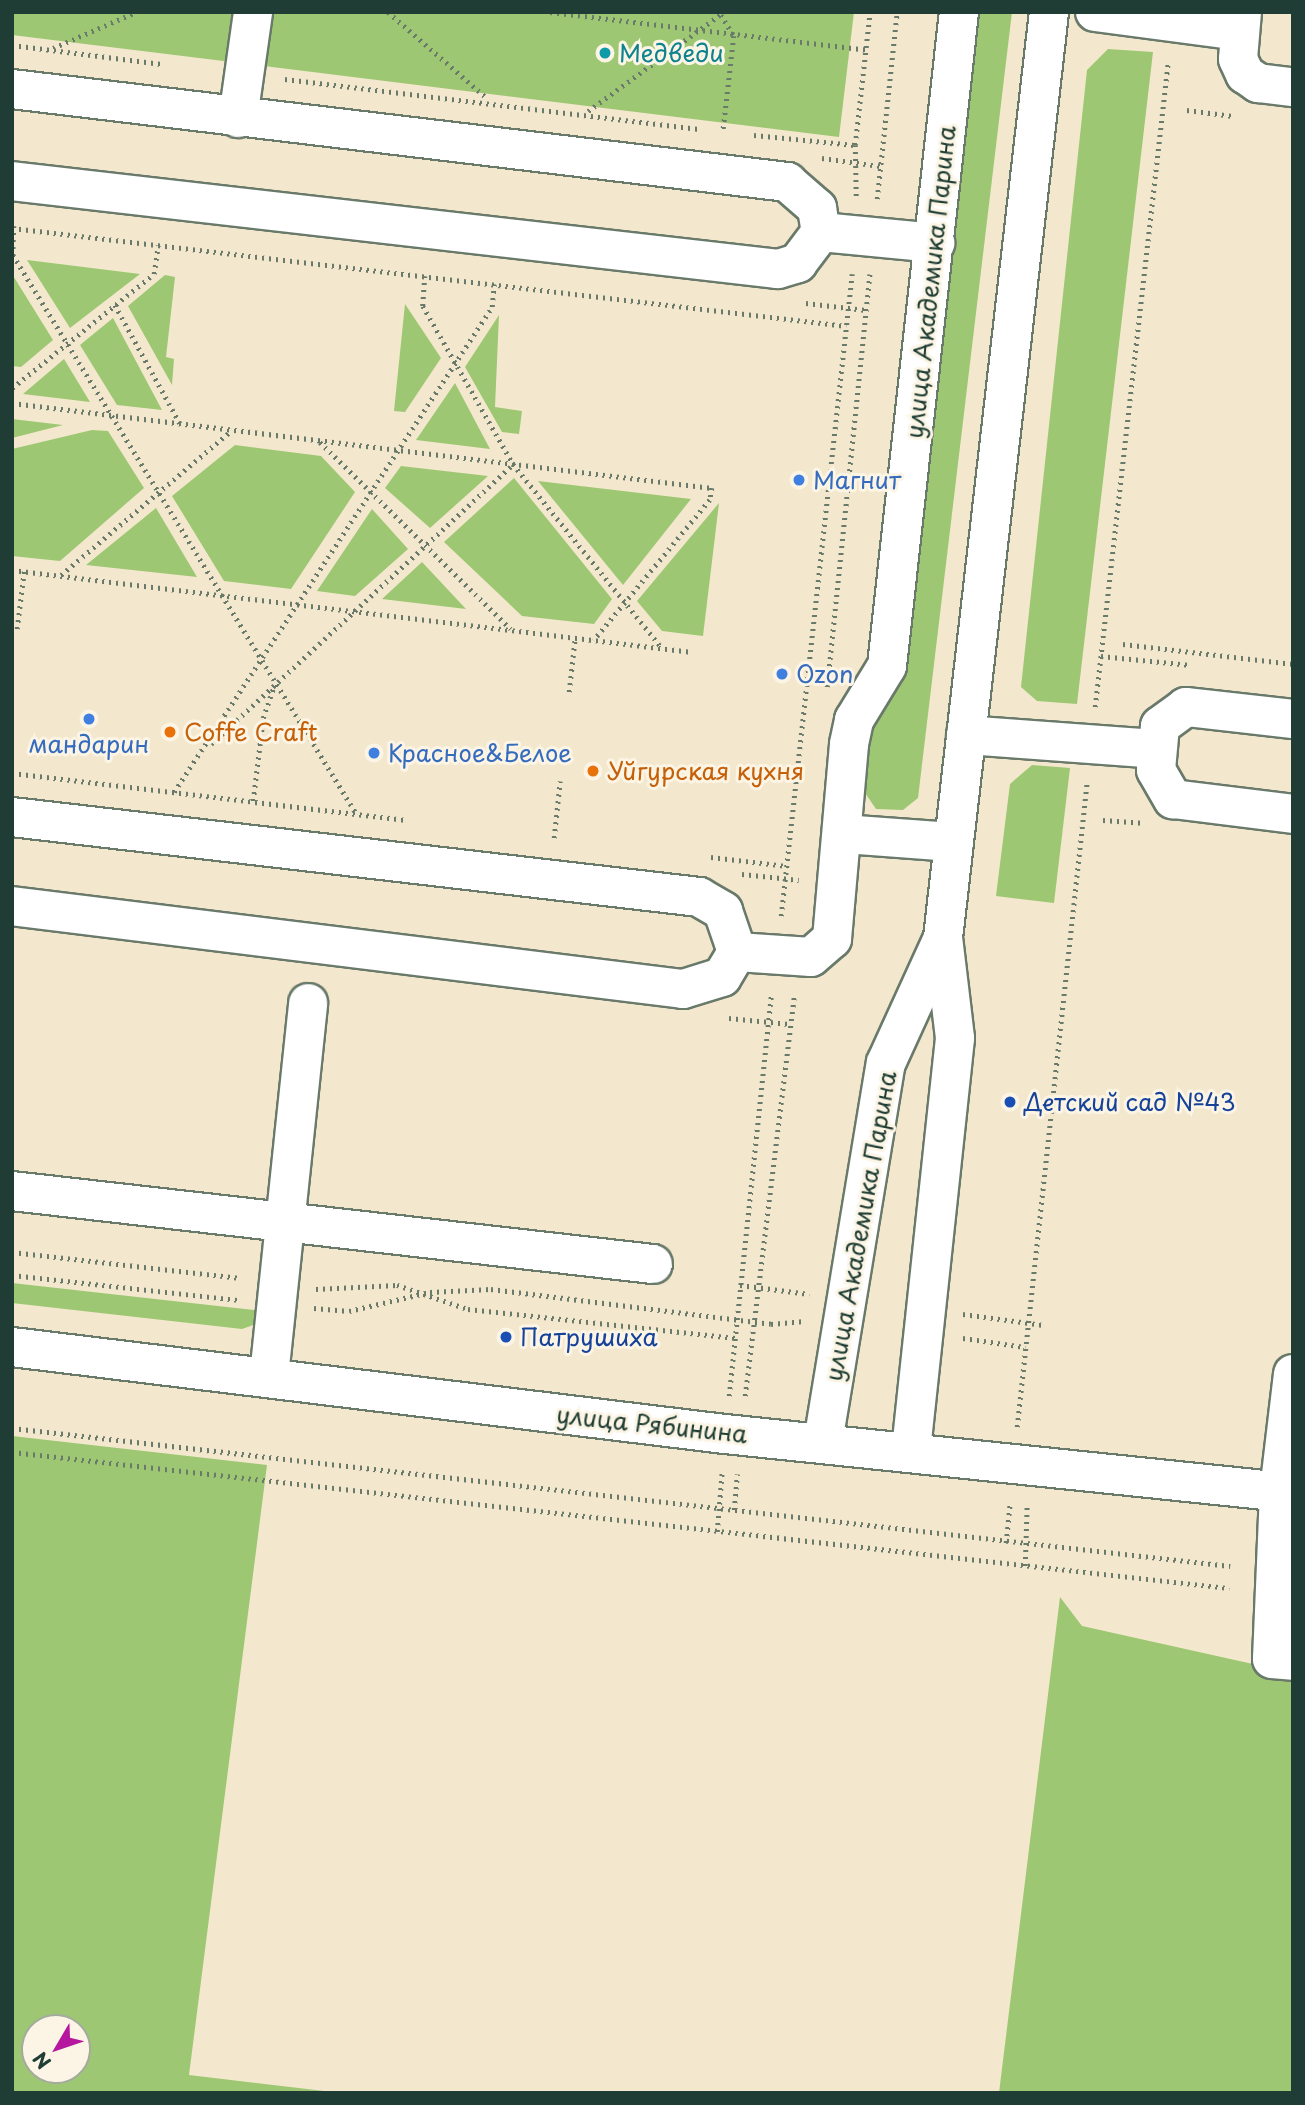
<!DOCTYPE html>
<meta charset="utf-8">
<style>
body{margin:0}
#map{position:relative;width:1305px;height:2105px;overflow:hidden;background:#f3e8cd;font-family:"Playpen Sans",sans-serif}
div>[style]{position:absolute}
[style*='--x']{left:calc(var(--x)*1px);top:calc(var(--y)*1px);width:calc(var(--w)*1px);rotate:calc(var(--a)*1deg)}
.green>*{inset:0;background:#9ec773}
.path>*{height:4.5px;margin-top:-2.25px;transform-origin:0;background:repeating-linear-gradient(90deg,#69796a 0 2px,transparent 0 7px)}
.roads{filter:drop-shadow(2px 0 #69796a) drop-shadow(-2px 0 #69796a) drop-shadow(0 2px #69796a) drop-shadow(0 -2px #69796a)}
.minor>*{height:38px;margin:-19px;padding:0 19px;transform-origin:19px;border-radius:19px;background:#fff}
.dots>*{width:19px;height:19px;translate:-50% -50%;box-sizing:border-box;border:4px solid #fcf5e5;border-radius:50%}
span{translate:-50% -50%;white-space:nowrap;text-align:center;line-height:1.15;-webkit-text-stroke:6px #fcf5e5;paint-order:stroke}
.culture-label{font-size:24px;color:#0d838f}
.left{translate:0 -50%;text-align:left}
.street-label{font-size:24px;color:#1f3d34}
.shop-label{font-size:24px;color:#366cbe}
.food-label{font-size:24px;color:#c56008}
.transit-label{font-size:24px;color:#164399}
.frame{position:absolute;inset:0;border:14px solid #1f3d34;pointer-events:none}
.north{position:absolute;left:21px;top:2014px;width:70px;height:70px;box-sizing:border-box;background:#fcf5e5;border:2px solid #a4ab9e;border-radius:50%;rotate:231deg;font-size:19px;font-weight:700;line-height:28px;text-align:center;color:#1f3d34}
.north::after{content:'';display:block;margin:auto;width:24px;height:32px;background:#b5179e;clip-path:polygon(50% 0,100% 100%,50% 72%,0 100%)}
</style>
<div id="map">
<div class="green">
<div style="clip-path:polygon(12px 12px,854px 12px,839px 137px,12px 35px)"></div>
<div style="clip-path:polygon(974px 12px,1012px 12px,918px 798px,903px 810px,876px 809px,861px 787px)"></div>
<div style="clip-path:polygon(1108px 49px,1153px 52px,1077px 704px,1037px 701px,1021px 687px,1087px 70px)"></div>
<div style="clip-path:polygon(27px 260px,140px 274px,70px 328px)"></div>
<div style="clip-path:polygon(12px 274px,53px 340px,21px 367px,12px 366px)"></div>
<div style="clip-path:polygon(165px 275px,175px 277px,166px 357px,174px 359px,172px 385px,128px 306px)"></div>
<div style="clip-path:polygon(405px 304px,441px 358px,405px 412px,394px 411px)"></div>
<div style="clip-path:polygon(499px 315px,495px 407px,522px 411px,519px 434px,502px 432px,465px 367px)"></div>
<div style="clip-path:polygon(113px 318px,162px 410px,117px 405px,80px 345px)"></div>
<div style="clip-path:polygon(64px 359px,90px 402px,23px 394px)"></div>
<div style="clip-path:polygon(455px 383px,490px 449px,416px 440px)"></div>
<div style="clip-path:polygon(12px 419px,63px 425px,12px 438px)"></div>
<div style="clip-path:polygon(92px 430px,108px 431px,144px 488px,60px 561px,12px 556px,12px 449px)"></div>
<div style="clip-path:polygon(235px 445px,321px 456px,355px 492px,291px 589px,224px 581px,172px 496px)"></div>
<div style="clip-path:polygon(401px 466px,488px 476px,430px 528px,385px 488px)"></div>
<div style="clip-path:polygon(514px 478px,612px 599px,594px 624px,522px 616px,444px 542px)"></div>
<div style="clip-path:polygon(538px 481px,691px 499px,623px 585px)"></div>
<div style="clip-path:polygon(719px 503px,703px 636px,662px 631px,637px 601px)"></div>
<div style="clip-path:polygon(156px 508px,197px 577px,86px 565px)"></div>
<div style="clip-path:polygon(372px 509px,408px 549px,355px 596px,317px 591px)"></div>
<div style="clip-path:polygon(422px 562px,466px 609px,382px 599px)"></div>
<div style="clip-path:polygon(1032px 765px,1070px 768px,1054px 903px,996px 896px,1010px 784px)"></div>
<div style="clip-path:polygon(12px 1283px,262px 1311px,259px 1323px,242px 1329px,12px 1303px)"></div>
<div style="clip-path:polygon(evenodd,12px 1436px,267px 1465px,189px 2075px,341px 2093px,12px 2093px,12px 1436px,35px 2028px,77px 2028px,77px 2070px,35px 2070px,35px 2028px)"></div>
<div style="clip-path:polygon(1060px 1597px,1082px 1626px,1293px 1673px,1293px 2093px,999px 2093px)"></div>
</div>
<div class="path">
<div style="--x:388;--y:12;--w:131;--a:41"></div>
<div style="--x:550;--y:12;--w:319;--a:6.8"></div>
<div style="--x:721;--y:15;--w:25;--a:58"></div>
<div style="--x:734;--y:36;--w:97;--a:96.5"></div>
<div style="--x:12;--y:45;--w:151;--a:7.2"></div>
<div style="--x:53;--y:48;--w:90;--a:-23.4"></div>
<div style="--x:285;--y:79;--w:419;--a:6.9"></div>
<div style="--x:1187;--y:110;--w:46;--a:7.4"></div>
<div style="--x:588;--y:111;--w:168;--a:-36.1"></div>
<div style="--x:754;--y:135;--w:101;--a:5.7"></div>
<div style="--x:822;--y:158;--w:59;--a:7.9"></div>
<div style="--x:856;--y:196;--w:51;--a:-91.1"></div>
<div style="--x:855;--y:145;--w:134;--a:-83.6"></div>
<div style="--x:877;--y:199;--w:188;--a:-83.9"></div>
<div style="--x:14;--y:226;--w:29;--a:92"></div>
<div style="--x:13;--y:255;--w:655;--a:58.42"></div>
<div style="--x:12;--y:228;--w:840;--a:6.7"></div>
<div style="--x:425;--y:276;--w:30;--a:94"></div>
<div style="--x:423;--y:306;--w:182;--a:60.3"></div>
<div style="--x:513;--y:464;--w:235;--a:51"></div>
<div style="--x:806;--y:303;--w:60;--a:6.7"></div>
<div style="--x:115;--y:305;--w:135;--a:61.2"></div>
<div style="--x:12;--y:388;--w:182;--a:-38.8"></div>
<div style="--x:154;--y:274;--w:29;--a:-82"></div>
<div style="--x:12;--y:403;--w:705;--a:6.92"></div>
<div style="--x:712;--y:488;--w:12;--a:99"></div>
<div style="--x:710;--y:500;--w:182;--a:129.6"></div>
<div style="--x:320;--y:442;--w:267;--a:44.4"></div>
<div style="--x:12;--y:570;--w:685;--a:6.88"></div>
<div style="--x:61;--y:575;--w:224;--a:-40.3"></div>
<div style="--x:17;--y:629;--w:58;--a:-83.1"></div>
<div style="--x:1123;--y:644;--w:171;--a:6.7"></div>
<div style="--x:1101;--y:656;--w:90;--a:5.7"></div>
<div style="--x:827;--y:687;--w:415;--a:-84.1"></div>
<div style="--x:569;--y:692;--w:54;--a:-83.7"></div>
<div style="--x:1095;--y:707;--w:649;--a:-83.54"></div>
<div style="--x:211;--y:744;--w:410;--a:-42.8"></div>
<div style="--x:12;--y:773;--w:395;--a:6.8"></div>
<div style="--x:174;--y:792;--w:580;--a:-56.75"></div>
<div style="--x:492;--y:307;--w:23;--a:-85"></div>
<div style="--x:253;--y:801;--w:84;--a:-83.1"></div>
<div style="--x:263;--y:718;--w:34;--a:-71"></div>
<div style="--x:1103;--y:820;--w:39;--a:4"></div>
<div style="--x:554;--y:838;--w:57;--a:-84"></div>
<div style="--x:711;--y:857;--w:77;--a:6.8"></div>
<div style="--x:742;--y:874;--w:57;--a:6"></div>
<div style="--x:781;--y:916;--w:646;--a:-83.69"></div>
<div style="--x:729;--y:1018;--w:60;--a:5.7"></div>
<div style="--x:12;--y:1252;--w:230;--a:6.5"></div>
<div style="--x:12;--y:1275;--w:229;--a:6.3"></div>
<div style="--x:740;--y:1285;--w:70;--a:7.4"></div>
<div style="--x:316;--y:1289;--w:81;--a:-2.8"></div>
<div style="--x:397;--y:1285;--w:75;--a:18.7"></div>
<div style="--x:468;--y:1309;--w:269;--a:6.2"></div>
<div style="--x:314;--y:1308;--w:35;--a:5"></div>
<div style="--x:349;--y:1311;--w:83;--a:-13.2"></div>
<div style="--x:430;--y:1292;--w:61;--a:-2.8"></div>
<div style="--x:491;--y:1289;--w:282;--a:7.1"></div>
<div style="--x:771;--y:1324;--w:34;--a:-5"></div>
<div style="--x:963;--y:1314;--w:81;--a:7.8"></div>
<div style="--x:963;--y:1338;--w:63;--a:8.3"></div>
<div style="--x:729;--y:1396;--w:404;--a:-84"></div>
<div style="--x:745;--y:1396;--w:404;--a:-83"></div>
<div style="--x:1017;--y:1427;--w:649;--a:-83.81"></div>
<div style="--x:12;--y:1428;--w:1226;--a:6.46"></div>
<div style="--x:12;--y:1452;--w:1225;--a:6.38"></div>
<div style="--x:734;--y:1510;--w:36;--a:-85"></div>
<div style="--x:717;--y:1532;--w:61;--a:-85.3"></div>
<div style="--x:1006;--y:1543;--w:41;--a:-84.4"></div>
<div style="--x:1025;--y:1566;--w:62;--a:-88.2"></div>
</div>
<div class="roads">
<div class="minor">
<div style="--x:1095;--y:12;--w:145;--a:7.5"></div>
<div style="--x:1242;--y:12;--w:47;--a:94.9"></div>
<div style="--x:1238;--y:59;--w:17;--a:65"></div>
<div style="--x:1245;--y:74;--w:16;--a:35"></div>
<div style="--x:1258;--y:83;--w:35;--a:7"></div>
<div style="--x:12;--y:89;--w:781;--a:6.84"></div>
<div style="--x:787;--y:182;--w:40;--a:41"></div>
<div style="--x:817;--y:208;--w:24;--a:81"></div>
<div style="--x:821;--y:232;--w:39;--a:127"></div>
<div style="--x:798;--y:263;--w:21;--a:163"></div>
<div style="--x:778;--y:269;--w:771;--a:-173.45"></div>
<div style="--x:238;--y:118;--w:107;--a:-81.9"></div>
<div style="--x:821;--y:232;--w:115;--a:5.5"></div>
<div style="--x:1293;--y:719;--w:108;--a:-173.6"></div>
<div style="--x:1186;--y:707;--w:32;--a:144"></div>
<div style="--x:1160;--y:726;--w:44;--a:95.2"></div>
<div style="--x:1156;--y:770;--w:34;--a:60"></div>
<div style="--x:1173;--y:799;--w:121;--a:7.1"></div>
<div style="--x:966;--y:735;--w:191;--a:4.2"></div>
<div style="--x:12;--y:817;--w:692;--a:6.64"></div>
<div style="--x:699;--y:897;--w:28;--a:30"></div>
<div style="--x:723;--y:911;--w:43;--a:71.1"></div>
<div style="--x:737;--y:952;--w:29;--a:121"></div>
<div style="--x:722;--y:977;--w:41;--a:162.9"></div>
<div style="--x:683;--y:989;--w:676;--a:-172.95"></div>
<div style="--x:844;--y:834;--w:110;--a:4.2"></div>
<div style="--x:737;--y:952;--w:74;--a:3.9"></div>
<div style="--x:811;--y:957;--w:28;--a:-41"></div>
<div style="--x:832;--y:939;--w:196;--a:-85"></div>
<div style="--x:849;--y:744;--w:25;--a:-78"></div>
<div style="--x:854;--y:720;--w:63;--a:-58.6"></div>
<div style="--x:887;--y:666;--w:658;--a:-83.72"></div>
<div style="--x:12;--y:1191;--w:645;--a:6.5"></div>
<div style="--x:12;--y:1347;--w:718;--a:6.96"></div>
<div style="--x:725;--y:1434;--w:571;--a:5.93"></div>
<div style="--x:1293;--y:1374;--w:119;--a:96.8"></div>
<div style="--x:1279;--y:1492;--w:167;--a:92.4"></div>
<div style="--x:1272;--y:1659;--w:21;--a:5"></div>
<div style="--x:269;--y:1376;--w:375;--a:-84"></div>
<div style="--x:823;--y:1442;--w:384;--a:-80.6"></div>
<div style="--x:886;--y:1063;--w:137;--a:-65.5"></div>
<div style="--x:911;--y:1450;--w:414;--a:-83.9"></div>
<div style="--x:955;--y:1038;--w:101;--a:-96.8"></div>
<div style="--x:943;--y:938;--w:932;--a:-83.47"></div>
</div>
</div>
<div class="dots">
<div style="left:605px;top:53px;background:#0f9aa8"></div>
<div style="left:799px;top:480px;background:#3f7fe0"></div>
<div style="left:782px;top:674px;background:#3f7fe0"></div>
<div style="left:89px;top:719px;background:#3f7fe0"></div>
<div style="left:170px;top:732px;background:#e8710a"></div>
<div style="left:374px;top:753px;background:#3f7fe0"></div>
<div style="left:593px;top:771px;background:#e8710a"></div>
<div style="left:1010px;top:1102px;background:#1a4fb4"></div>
<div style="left:506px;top:1337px;background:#1a4fb4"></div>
</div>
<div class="culture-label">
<span class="left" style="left:619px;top:53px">Медведи</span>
</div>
<div class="street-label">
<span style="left:930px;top:282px;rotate:-84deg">улица Академика Парина</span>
<span style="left:860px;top:1226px;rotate:-80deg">улица Академика Парина</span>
<span style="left:652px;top:1424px;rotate:6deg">улица Рябинина</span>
</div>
<div class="shop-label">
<span class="left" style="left:813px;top:480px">Магнит</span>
<span class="left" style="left:796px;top:674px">Ozon</span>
<span style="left:89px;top:744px">мандарин</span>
<span class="left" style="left:388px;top:753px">Красное&amp;Белое</span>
</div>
<div class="food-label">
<span class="left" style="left:184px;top:732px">Coffe Craft</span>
<span class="left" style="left:607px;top:771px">Уйгурская кухня</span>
</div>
<div class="transit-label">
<span class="left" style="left:1024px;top:1102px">Детский сад №43</span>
<span class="left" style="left:520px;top:1337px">Патрушиха</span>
</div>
<div class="frame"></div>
<div class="north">N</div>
</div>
